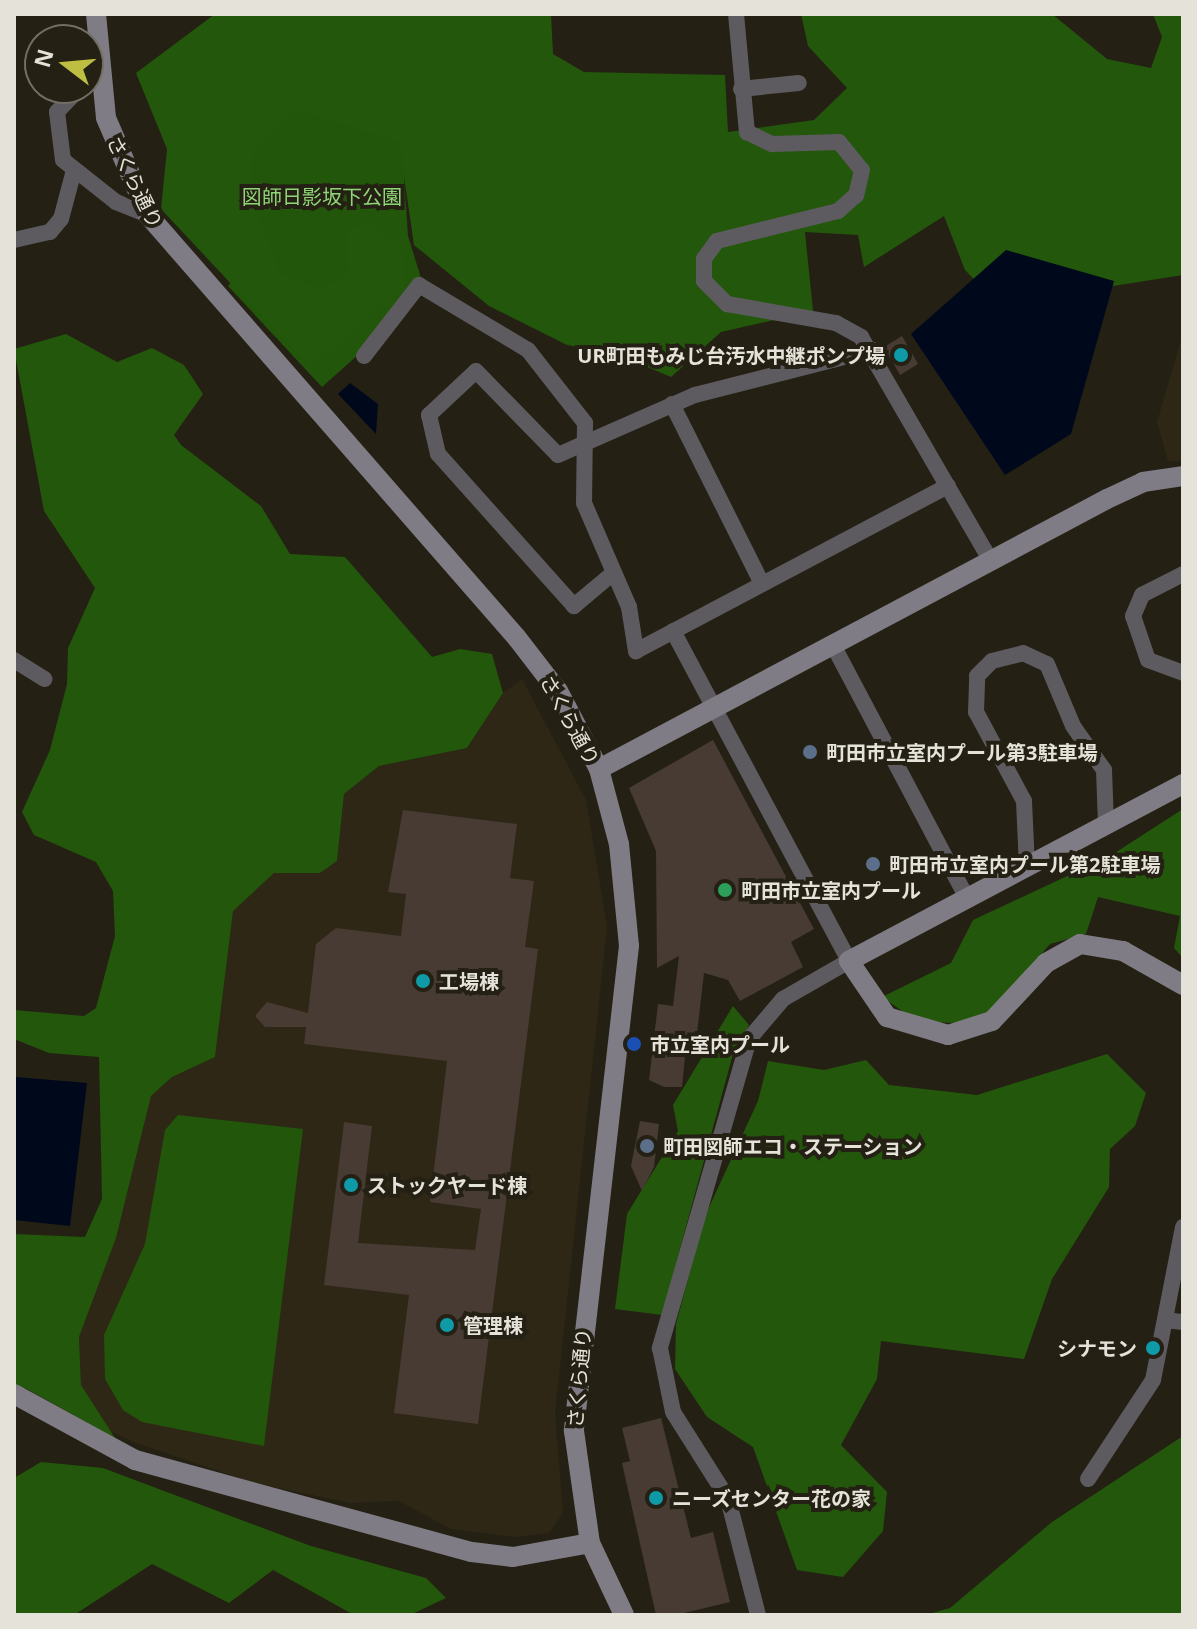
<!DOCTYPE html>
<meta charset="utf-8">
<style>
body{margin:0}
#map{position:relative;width:1197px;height:1629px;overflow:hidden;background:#242014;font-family:"Noto Sans","Noto Sans JP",sans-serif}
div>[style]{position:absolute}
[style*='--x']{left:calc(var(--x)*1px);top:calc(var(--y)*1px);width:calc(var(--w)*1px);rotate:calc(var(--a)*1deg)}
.built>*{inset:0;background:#2e2715}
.green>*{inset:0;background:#22560a}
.forest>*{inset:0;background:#23570b}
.water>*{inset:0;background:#00091b}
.building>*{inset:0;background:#473b33}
.street>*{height:16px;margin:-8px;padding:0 8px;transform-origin:8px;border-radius:8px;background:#5d5b60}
.secondary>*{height:20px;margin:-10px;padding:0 10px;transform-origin:10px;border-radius:10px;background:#7f7c85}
.dots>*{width:22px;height:22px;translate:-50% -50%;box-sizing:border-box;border:4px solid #242014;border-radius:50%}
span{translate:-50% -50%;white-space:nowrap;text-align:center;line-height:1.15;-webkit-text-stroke:8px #242014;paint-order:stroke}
.street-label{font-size:20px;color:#e5e2da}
.park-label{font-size:20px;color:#8ed676}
.poi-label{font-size:20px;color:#e5e2da;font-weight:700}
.right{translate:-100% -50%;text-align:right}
.left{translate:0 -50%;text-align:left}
.frame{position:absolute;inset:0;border:16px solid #e5e2da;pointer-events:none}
.north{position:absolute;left:24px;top:24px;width:80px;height:80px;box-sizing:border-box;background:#242014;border:2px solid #716e63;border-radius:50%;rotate:286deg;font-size:22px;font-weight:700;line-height:32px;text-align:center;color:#e5e2da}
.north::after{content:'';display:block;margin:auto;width:28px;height:36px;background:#bebf42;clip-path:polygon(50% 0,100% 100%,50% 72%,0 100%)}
</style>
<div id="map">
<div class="built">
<div style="clip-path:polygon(1183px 333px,1183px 461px,1168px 461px,1157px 422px)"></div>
<div style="clip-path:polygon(522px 679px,586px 800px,607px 927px,555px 1414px,563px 1513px,549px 1533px,515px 1537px,451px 1529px,399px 1501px,350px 1503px,251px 1482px,136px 1443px,110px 1431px,95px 1412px,81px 1385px,79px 1337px,116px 1238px,151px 1096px,172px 1077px,215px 1057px,233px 911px,274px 873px,320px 873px,337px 861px,344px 794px,379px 766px,468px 748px,503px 693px)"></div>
</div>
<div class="green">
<div style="clip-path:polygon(297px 99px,421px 135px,404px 177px,408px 236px,421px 278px,388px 328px,322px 387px,228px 286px,249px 257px,235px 141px)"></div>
<div style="clip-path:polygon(178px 1115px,303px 1129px,264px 1446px,142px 1422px,123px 1410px,105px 1379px,104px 1335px,145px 1244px,165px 1130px)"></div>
</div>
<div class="forest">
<div style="clip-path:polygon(215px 14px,551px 14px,553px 54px,584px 72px,725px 75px,728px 132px,814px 120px,847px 88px,808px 46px,801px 14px,1052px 14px,1107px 59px,1151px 68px,1162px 37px,1153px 14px,1183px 14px,1183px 275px,998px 304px,965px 270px,944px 216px,864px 267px,858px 235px,805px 232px,813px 311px,721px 332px,671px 377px,614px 353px,567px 345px,489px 306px,414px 245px,399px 142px,297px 111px,257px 145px,251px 167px,254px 202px,280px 272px,318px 289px,348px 274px,345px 231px,369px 221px,402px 247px,405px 288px,310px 368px,161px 209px,167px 149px,136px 73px)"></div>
<div style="clip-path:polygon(66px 334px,117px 362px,152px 348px,184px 365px,203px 394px,174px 435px,181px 445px,261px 506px,290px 554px,345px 557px,432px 657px,460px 649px,492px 654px,503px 693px,467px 748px,379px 766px,344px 794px,337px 861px,320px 873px,274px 873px,233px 911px,215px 1057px,172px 1077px,151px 1096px,116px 1238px,79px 1337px,81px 1385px,115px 1438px,25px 1388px,14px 1398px,14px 1234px,85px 1237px,102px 1199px,99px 1057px,49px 1053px,14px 1039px,14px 1010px,84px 1016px,96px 1008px,115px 936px,113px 891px,96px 862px,34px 835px,22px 812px,50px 750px,67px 684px,68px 648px,95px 588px,44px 511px,14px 349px)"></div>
<div style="clip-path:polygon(1183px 809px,1183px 958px,1174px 948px,1180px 916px,1098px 897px,1086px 934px,1050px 944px,995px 1008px,964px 1023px,918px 1022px,882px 997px,951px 963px,973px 920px,1110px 856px)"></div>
<div style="clip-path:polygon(733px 1006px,749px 1025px,733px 1054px,662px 1315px,615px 1309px,627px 1214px,678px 1131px,673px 1105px)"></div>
<div style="clip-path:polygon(1107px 1054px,1146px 1093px,1135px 1126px,1110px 1149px,1109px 1187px,1052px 1279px,1024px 1359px,881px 1341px,877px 1379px,841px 1445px,887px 1492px,883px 1531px,843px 1577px,797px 1570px,753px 1447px,707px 1417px,675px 1369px,676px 1324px,705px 1216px,758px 1101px,768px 1061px,824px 1070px,866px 1060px,889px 1085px,977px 1095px)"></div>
<div style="clip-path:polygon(1183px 1436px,1183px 1615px,925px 1615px,950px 1608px,1052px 1522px)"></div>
<div style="clip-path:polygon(41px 1462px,103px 1468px,311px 1546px,426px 1578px,446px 1598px,410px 1615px,354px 1615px,273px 1570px,229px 1603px,152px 1564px,74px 1615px,14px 1615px,14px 1478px)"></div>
</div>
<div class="water">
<div style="clip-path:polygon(1006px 250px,1114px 281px,1071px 434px,1005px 475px,911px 334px)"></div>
<div style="clip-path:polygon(350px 383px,378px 404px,376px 434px,338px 394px)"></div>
<div style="clip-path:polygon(16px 1077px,87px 1083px,70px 1226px,14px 1220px)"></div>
</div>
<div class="building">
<div style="clip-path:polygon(902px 336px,918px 364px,900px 375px,884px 347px)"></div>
<div style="clip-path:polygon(713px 740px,814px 929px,791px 942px,803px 967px,740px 1001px,728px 980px,704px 973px,695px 1051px,685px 1057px,682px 1087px,664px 1087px,649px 1080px,658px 1004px,673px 1006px,679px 956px,657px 968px,656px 851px,629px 788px)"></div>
<div style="clip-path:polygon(403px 810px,517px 824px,510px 878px,534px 881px,525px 947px,538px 949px,478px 1424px,394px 1413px,409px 1295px,324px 1285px,344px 1122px,372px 1126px,358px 1243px,475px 1250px,481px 1209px,430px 1202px,447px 1061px,304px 1044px,306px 1027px,265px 1027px,255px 1016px,267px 1002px,308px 1013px,316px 944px,336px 928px,401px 936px,406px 894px,388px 892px)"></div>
<div style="clip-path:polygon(640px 1121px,659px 1124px,654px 1167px,642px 1191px,631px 1166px)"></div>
<div style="clip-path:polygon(661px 1418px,691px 1538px,713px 1532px,730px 1602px,676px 1615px,656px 1615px,622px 1463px,630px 1461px,622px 1428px)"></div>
</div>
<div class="street">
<div style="--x:736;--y:14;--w:119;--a:84.7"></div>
<div style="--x:747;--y:132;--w:28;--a:26"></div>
<div style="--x:772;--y:144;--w:67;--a:-1.7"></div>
<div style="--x:839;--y:142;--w:36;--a:51"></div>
<div style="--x:862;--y:170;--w:26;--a:103"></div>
<div style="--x:856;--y:195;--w:24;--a:138"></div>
<div style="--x:838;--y:211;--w:125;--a:166.1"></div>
<div style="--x:717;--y:241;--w:22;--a:126"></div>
<div style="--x:704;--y:259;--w:22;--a:90"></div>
<div style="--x:704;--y:281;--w:33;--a:45"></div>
<div style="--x:727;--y:304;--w:111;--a:9.9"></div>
<div style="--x:836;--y:323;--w:29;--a:29"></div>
<div style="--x:861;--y:337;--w:259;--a:59.9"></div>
<div style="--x:80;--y:88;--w:33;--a:134"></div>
<div style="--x:57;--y:112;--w:48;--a:82.9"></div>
<div style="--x:63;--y:160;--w:68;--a:38.4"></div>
<div style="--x:116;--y:202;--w:35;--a:22"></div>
<div style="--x:741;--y:89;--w:58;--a:-5.9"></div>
<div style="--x:14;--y:240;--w:37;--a:-13"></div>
<div style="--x:50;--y:232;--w:17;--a:-50"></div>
<div style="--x:61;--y:219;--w:47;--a:-75.1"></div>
<div style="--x:364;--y:356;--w:90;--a:-52.2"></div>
<div style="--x:419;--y:285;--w:127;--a:30.8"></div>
<div style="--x:528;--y:350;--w:93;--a:52"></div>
<div style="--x:585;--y:423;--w:80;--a:90.7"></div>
<div style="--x:584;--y:503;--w:113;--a:66.6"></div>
<div style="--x:629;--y:607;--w:45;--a:81"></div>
<div style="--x:636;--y:651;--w:353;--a:-27.9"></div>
<div style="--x:672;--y:404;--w:201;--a:63.4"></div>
<div style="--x:612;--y:574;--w:50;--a:139.9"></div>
<div style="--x:574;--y:606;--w:204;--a:-131.8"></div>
<div style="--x:438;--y:454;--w:40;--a:-103"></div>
<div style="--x:429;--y:415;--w:64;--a:-43.1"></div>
<div style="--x:476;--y:371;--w:117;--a:45.7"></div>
<div style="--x:558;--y:455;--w:150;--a:-23.7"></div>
<div style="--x:695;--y:395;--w:183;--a:-14.3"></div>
<div style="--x:1183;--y:574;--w:46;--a:152.9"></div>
<div style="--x:1142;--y:595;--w:23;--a:113"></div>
<div style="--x:1133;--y:616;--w:46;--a:71.2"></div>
<div style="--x:1148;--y:660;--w:37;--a:20"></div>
<div style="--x:673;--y:631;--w:374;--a:61.9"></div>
<div style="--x:849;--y:961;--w:76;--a:150.1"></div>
<div style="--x:783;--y:999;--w:52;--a:130.4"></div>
<div style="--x:749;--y:1039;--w:322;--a:106.1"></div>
<div style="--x:660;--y:1348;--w:65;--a:78.5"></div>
<div style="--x:673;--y:1412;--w:103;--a:57.7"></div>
<div style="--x:728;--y:1499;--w:120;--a:75.5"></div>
<div style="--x:833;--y:645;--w:286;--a:62.1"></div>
<div style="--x:14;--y:660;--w:36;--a:32"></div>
<div style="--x:1027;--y:867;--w:66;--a:-92.6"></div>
<div style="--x:1024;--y:801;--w:101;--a:-118.3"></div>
<div style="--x:976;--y:712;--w:36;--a:-88"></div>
<div style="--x:977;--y:676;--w:21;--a:-45"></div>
<div style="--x:992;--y:661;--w:32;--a:-14"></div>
<div style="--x:1023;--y:653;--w:26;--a:25"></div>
<div style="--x:1047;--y:664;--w:67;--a:67.2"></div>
<div style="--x:1073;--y:726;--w:54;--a:54.8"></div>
<div style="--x:1104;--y:770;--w:55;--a:87.9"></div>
<div style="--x:1166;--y:1320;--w:17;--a:7"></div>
<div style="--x:1088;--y:1479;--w:118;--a:-56.7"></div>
<div style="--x:1153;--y:1380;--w:156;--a:-78.9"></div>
</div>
<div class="secondary">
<div style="--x:96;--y:14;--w:104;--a:84.5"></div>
<div style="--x:106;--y:118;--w:106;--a:66.6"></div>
<div style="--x:148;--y:215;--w:561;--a:48.9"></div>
<div style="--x:517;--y:638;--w:67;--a:52.3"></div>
<div style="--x:558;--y:691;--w:88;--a:62.3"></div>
<div style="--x:599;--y:769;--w:78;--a:75.1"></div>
<div style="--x:619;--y:844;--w:102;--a:84.4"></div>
<div style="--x:629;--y:946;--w:488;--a:96.5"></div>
<div style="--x:574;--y:1431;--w:113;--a:81.9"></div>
<div style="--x:590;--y:1543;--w:80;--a:64.7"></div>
<div style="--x:599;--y:769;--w:575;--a:-27.99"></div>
<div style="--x:1107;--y:499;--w:40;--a:-25"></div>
<div style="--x:1143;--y:482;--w:40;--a:-8.5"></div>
<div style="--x:1183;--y:784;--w:378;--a:152.1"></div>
<div style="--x:849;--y:961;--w:68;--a:55.8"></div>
<div style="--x:887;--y:1017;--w:64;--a:16.4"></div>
<div style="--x:948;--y:1035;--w:46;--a:-17.7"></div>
<div style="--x:992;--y:1021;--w:79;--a:-47"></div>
<div style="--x:1046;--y:963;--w:39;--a:-29"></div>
<div style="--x:1080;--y:944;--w:44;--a:9.2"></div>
<div style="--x:1123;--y:951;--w:69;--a:29.5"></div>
<div style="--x:14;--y:1394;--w:138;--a:28.6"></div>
<div style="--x:135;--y:1460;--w:349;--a:15.3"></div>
<div style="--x:472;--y:1552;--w:41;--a:7"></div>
<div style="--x:513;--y:1557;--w:78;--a:-10.3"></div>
</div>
<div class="dots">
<div style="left:901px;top:355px;background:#0f9aa8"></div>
<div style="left:810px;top:752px;background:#5c6f8a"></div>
<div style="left:873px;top:864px;background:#5c6f8a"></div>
<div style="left:725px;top:890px;background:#2e9e5b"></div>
<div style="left:423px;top:981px;background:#0f9aa8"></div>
<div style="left:634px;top:1044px;background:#1a4fb4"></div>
<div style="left:647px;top:1146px;background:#5c6f8a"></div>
<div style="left:351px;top:1185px;background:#0f9aa8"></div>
<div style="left:447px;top:1325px;background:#0f9aa8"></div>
<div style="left:1153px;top:1348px;background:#0f9aa8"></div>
<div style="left:656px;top:1498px;background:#0f9aa8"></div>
</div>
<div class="street-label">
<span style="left:135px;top:182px;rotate:64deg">さくら通り</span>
<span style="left:570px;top:720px;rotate:61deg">さくら通り</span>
<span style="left:579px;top:1378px;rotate:-85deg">さくら通り</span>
</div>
<div class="park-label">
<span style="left:322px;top:196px">図師日影坂下公園</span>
</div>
<div class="poi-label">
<span class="right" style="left:885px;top:355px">UR町田もみじ台汚水中継ポンプ場</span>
<span class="left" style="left:826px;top:752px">町田市立室内プール第3駐車場</span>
<span class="left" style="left:889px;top:864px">町田市立室内プール第2駐車場</span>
<span class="left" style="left:741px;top:890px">町田市立室内プール</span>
<span class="left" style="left:439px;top:981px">工場棟</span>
<span class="left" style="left:650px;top:1044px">市立室内プール</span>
<span class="left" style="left:663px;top:1146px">町田図師エコ・ステーション</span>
<span class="left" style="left:367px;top:1185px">ストックヤード棟</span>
<span class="left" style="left:463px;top:1325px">管理棟</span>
<span class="right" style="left:1137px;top:1348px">シナモン</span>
<span class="left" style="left:672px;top:1498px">ニーズセンター花の家</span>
</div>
<div class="frame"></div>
<div class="north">N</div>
</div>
